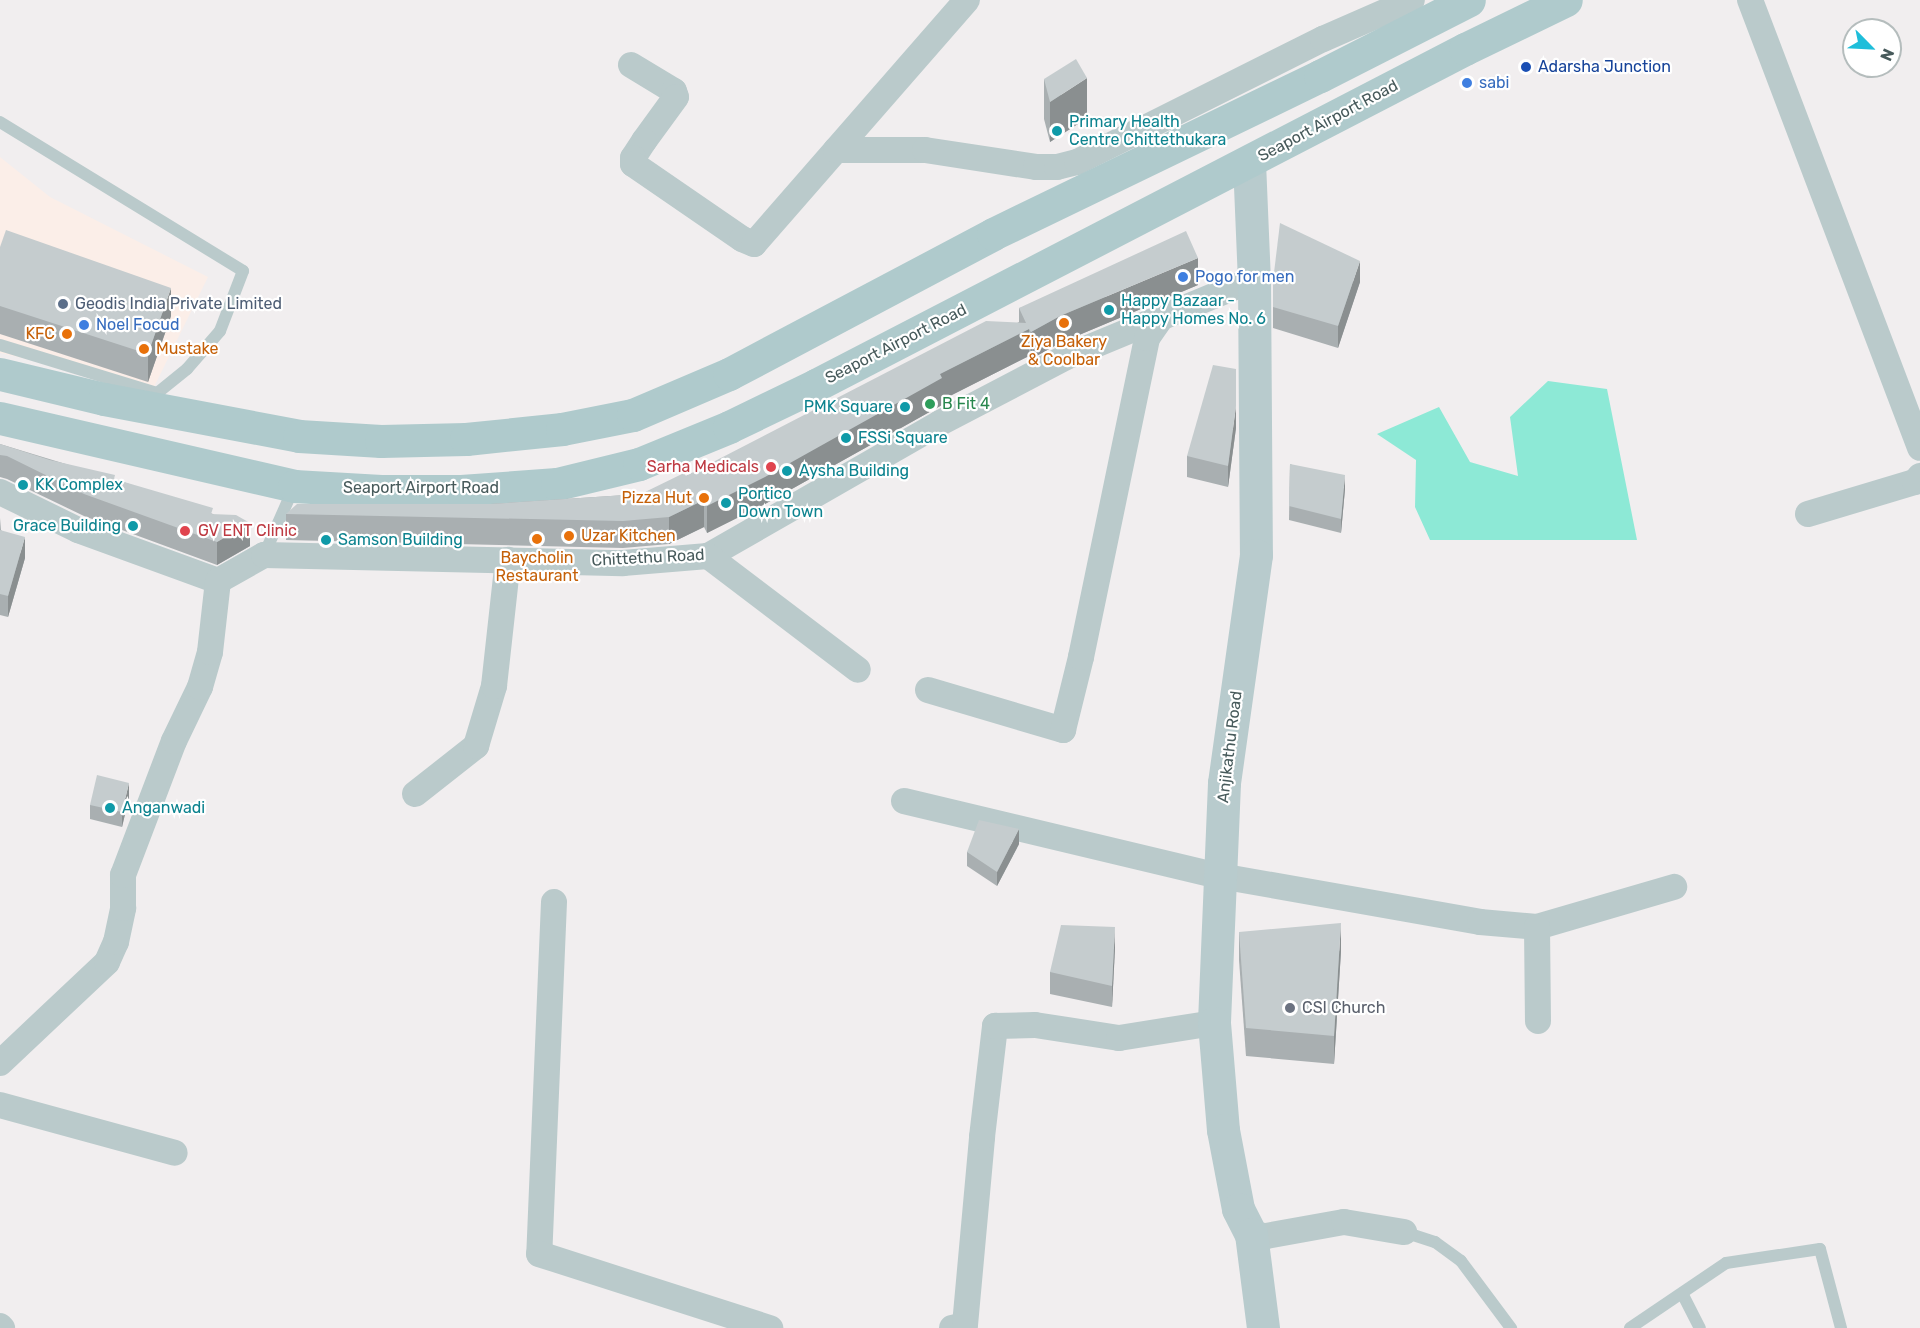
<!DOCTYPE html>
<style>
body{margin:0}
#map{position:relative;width:1920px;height:1328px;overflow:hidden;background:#f1eeef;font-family:Rubik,sans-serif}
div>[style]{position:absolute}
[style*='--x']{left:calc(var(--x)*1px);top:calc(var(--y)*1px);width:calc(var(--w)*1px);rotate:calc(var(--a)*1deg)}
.commercial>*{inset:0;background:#fbeee8}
.water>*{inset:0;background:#8de9d6}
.lane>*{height:12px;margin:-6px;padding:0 6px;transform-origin:6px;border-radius:6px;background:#bacacb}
.street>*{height:26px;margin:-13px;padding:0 13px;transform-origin:13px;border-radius:13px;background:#bacacb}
.secondary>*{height:33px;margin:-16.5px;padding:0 16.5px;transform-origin:16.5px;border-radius:16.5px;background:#b8cbcd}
.primary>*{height:33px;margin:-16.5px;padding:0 16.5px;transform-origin:16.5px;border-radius:16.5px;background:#afcacc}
.wall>*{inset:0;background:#a9afb1}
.shaded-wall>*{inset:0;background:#8a8f90}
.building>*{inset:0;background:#c5ccce}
.dots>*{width:16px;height:16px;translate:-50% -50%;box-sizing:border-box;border:3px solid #fff;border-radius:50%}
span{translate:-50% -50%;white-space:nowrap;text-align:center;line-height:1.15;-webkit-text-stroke:4.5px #fff;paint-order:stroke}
.transit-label{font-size:16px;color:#164399}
.left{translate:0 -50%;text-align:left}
.shop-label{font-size:16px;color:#366cbe}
.street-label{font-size:16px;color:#475a5b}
.culture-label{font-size:16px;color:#0d838f}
.right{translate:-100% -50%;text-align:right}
.service-label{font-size:16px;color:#4e5e75}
.food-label{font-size:16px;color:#c56008}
.leisure-label{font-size:16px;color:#27864d}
.health-label{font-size:16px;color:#be3a42}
.worship-label{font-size:16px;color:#5b616d}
.north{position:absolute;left:1842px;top:18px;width:60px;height:60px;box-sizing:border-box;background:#fff;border:2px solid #b5bdbd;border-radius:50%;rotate:114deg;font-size:16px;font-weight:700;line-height:24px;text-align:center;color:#475a5b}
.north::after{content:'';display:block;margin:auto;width:21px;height:27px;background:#1fbeda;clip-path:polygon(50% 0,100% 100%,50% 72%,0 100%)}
</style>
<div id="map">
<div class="commercial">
<div style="clip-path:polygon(0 157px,50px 197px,208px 277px,154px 387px,0 353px)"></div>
</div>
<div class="water">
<div style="clip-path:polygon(1548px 381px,1607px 389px,1637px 540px,1430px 540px,1415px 507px,1416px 460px,1377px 434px,1439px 407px,1470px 462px,1518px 476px,1510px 417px)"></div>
</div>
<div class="lane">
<div style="--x:0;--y:122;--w:285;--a:31.5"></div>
<div style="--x:243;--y:271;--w:64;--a:111"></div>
<div style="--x:220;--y:331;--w:50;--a:131"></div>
<div style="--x:187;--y:369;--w:38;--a:141"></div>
<div style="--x:157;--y:393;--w:164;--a:-163"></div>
<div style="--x:264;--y:555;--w:74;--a:-66.2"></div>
<div style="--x:1404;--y:1232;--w:33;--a:18"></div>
<div style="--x:1435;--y:1242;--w:32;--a:36"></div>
<div style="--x:1461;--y:1261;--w:84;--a:53.3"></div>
<div style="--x:1683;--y:1295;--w:37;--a:63"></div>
<div style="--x:1630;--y:1328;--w:116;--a:-34.1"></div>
<div style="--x:1726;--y:1263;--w:95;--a:-8.5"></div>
<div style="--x:1820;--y:1249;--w:82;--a:75.1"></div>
</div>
<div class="street">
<div style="--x:1750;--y:0;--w:479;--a:69.2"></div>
<div style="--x:631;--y:65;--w:50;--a:31.2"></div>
<div style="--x:674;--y:91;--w:6;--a:72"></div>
<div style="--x:676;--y:97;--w:54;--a:126"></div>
<div style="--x:644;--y:141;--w:20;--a:123"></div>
<div style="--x:633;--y:158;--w:6;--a:90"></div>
<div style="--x:633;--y:164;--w:132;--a:34.5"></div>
<div style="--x:742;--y:239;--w:13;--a:23"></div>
<div style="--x:754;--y:244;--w:324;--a:-48.9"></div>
<div style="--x:836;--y:150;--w:89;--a:0"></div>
<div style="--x:925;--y:150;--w:112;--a:8.7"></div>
<div style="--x:1036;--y:167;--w:21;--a:0"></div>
<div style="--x:1057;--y:167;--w:21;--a:-14"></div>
<div style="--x:1077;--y:162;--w:275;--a:-26.6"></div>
<div style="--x:1323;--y:39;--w:97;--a:-23.7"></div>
<div style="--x:0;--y:492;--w:87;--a:26"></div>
<div style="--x:78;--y:530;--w:149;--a:20"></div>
<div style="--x:218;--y:581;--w:53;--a:-29.5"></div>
<div style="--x:264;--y:555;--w:359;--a:1.3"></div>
<div style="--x:623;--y:563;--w:85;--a:-4.7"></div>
<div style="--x:708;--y:556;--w:267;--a:-29.8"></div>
<div style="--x:940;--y:423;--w:142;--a:-27.6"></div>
<div style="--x:1066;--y:357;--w:204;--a:-22.5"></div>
<div style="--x:1808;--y:514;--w:112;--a:-16.7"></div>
<div style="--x:1915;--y:482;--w:8;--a:-50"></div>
<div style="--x:708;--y:556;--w:188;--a:37.2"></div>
<div style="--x:928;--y:690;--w:141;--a:16.5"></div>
<div style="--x:1063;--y:730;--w:75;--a:-76.1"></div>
<div style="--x:1081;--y:657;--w:326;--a:-78.3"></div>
<div style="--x:1147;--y:338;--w:24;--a:-55"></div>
<div style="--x:415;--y:794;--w:78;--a:-38.2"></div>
<div style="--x:476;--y:746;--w:63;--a:-73.3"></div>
<div style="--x:494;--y:686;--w:127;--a:-83.7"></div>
<div style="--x:904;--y:801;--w:325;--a:13.4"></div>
<div style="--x:1220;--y:876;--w:264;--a:10"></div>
<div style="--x:1480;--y:922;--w:57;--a:5"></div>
<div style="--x:1537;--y:927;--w:143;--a:-16.3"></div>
<div style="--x:554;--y:902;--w:352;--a:92.4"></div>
<div style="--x:539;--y:1254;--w:243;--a:17.8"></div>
<div style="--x:1537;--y:927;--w:94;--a:89.4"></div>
<div style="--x:0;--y:1063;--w:147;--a:-43.3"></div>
<div style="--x:107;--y:962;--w:22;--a:-66"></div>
<div style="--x:116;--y:942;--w:35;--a:-78"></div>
<div style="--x:123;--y:908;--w:33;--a:-90"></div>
<div style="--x:123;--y:875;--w:143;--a:-69.2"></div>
<div style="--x:174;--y:741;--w:60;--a:-64.3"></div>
<div style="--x:200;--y:687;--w:36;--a:-74"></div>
<div style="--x:210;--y:652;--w:71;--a:-83.6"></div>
<div style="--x:0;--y:1105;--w:181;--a:15.3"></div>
<div style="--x:1251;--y:1234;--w:15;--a:8"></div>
<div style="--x:1266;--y:1236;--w:79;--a:-10.2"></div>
<div style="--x:1344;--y:1222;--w:61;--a:9.5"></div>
<div style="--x:0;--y:1326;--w:3;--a:45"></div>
<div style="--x:952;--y:1328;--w:13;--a:-13"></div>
<div style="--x:965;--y:1325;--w:189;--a:-84.8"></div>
<div style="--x:982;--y:1137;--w:112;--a:-83.3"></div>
<div style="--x:995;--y:1026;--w:40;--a:-1.4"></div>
<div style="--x:1035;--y:1025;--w:85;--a:8.8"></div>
<div style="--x:1119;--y:1038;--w:96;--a:-9"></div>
</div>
<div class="secondary">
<div style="--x:1249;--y:162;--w:117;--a:87.6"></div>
<div style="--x:1254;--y:279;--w:276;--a:89.6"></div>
<div style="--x:1256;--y:555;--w:230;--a:98"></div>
<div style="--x:1224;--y:783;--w:240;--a:92.4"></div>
<div style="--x:1214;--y:1023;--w:107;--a:85.2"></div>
<div style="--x:1223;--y:1130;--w:80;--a:79.2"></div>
<div style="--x:1238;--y:1209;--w:28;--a:63"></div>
<div style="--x:1251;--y:1234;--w:95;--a:82.7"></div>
</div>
<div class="primary">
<div style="--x:0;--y:374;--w:107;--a:13.5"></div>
<div style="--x:104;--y:399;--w:198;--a:10.7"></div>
<div style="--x:299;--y:436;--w:82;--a:3.5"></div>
<div style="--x:381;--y:441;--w:85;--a:-1.3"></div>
<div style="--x:466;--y:439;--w:97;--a:-5.9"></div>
<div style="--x:562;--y:429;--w:72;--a:-11.2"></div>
<div style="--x:633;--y:415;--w:104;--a:-23.1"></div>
<div style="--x:729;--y:374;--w:299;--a:-27.9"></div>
<div style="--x:993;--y:234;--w:363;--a:-25.8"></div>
<div style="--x:1320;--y:76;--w:167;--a:-27"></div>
<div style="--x:0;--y:418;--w:302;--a:13"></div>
<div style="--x:294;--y:486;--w:87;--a:3.3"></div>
<div style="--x:381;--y:491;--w:80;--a:0"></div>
<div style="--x:461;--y:491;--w:96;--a:-4.2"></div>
<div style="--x:557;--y:484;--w:84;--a:-13.7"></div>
<div style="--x:639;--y:464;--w:97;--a:-22.3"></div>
<div style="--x:729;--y:427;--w:97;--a:-25.8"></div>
<div style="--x:816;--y:385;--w:731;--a:-27.37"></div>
<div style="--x:1465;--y:49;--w:112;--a:-25.9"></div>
</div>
<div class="wall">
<div style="clip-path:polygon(1044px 79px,1087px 118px,1050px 142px,1044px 119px)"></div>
<div style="clip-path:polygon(0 247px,171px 316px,148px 382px,0 334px)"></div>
<div style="clip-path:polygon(1273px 281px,1360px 282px,1338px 348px,1273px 328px)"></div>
<div style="clip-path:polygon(1198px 285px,1060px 343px,1031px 359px,1029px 356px,942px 400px,942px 405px,765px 504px,707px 533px,704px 527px,669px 544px,623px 548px,286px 540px,286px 514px,490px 504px,641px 494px,686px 476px,1019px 322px,1019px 308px)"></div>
<div style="clip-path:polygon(1236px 428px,1228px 487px,1187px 477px,1187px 456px)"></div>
<div style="clip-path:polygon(0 444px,115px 479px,213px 514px,250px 546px,217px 565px,84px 516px,7px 479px,0 477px)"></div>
<div style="clip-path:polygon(1290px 464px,1345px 489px,1341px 533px,1289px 520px)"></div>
<div style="clip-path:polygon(0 518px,1px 530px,25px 558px,8px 617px,0 615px)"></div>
<div style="clip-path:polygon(129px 797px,122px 827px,90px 819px,90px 805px)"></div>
<div style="clip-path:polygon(1019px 844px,997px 886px,967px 866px,967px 852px)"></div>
<div style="clip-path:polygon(1239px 932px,1341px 951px,1334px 1064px,1246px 1056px,1239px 960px)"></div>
<div style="clip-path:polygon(1115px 948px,1112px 1007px,1050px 994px,1050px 972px)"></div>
</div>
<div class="shaded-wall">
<div style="clip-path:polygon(1087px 78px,1087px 118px,1050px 142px,1050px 102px)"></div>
<div style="clip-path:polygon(1198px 258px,1198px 285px,1060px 343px,1031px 359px,1031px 332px,1060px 316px)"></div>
<div style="clip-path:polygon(1360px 261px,1360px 282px,1338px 348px,1338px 326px)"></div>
<div style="clip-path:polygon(171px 288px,171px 316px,148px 382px,148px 354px)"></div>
<div style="clip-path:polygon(1029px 329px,1029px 356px,942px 400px,942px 405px,765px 504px,707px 533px,707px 506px,940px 374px)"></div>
<div style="clip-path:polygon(1236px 406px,1236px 428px,1228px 487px,1228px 466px)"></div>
<div style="clip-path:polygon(1345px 475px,1345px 489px,1341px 533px,1341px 519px)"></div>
<div style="clip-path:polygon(704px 500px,704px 527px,669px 544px,669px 517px)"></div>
<div style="clip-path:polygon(250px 523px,250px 546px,217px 565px,217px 542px)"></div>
<div style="clip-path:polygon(25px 537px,25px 558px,8px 617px,8px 596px)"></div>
<div style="clip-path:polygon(129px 783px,129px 797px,122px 827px,122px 812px)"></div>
<div style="clip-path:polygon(1019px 829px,1019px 844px,997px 886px,997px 872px)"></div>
<div style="clip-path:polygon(1341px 923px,1341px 951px,1334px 1064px,1334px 1036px)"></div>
<div style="clip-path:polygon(1115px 927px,1115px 948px,1112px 1007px,1112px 986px)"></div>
</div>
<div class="building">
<div style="clip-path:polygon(1076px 59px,1087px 78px,1050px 102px,1044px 79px)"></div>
<div style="clip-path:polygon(1280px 223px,1360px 261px,1338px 326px,1273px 307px,1273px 281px)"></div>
<div style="clip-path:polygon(6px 230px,171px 288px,148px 354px,0 306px,0 247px)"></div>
<div style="clip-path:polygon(1186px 231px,1198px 258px,1060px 316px,1031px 332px,1029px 329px,940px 374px,942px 378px,765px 477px,707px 506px,704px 500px,669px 517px,623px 521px,286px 514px,297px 504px,490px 504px,641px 494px,684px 473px,686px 476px,986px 321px,1026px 323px,1019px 308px)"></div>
<div style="clip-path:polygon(1213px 365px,1236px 369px,1236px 406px,1228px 466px,1187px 456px)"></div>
<div style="clip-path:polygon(0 444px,50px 460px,115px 475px,114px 479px,213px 508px,211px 514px,236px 515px,250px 523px,217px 542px,84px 494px,7px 456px,0 455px)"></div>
<div style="clip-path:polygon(1290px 464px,1345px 475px,1341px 519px,1289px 506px)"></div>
<div style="clip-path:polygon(0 530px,25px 537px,8px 596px,0 594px)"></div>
<div style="clip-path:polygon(97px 775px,129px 783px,122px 812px,90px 805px)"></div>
<div style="clip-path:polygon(979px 820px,1019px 829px,997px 872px,967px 852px)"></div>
<div style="clip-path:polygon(1341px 923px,1334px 1036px,1246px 1028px,1239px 932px)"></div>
<div style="clip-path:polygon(1061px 925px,1115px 927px,1112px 986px,1050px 972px)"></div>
</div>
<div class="dots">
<div style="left:1526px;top:67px;background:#1a4fb4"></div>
<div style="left:1467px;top:83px;background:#3f7fe0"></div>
<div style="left:1057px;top:131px;background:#0f9aa8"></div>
<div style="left:1183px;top:277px;background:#3f7fe0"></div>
<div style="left:63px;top:304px;background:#5c6f8a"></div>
<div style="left:1109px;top:310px;background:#0f9aa8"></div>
<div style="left:1064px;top:323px;background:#e8710a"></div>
<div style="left:84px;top:325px;background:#3f7fe0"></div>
<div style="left:67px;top:334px;background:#e8710a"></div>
<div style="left:144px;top:349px;background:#e8710a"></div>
<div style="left:930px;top:404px;background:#2e9e5b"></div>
<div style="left:905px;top:407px;background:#0f9aa8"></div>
<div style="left:846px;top:438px;background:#0f9aa8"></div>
<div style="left:771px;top:467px;background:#e0444e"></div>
<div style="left:787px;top:471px;background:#0f9aa8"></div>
<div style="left:23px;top:485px;background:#0f9aa8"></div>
<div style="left:704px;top:498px;background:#e8710a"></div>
<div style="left:726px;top:503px;background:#0f9aa8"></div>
<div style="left:133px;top:526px;background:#0f9aa8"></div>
<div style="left:185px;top:531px;background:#e0444e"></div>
<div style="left:569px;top:536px;background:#e8710a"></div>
<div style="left:537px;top:539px;background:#e8710a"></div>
<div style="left:326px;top:540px;background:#0f9aa8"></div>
<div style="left:110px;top:808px;background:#0f9aa8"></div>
<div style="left:1290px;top:1008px;background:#6b7280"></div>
</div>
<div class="transit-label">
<span class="left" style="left:1538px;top:67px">Adarsha Junction</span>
</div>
<div class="shop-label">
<span class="left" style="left:1479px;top:83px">sabi</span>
<span class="left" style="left:1195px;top:277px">Pogo for men</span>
<span class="left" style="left:96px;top:325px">Noel Focud</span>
</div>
<div class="street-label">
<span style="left:1328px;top:121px;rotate:-28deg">Seaport Airport Road</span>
<span style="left:896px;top:344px;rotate:-27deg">Seaport Airport Road</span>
<span style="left:421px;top:488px">Seaport Airport Road</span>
<span style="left:648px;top:558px;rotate:-3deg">Chittethu Road</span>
<span style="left:1230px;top:747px;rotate:-83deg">Anjikathu Road</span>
</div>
<div class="culture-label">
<span class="left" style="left:1069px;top:131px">Primary Health<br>Centre Chittethukara</span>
<span class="left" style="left:1121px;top:310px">Happy Bazaar -<br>Happy Homes No. 6</span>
<span class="right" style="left:893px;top:407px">PMK Square</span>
<span class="left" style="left:858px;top:438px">FSSi Square</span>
<span class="left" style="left:799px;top:471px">Aysha Building</span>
<span class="left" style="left:35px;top:485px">KK Complex</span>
<span class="left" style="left:738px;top:503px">Portico<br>Down Town</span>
<span class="right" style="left:121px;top:526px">Grace Building</span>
<span class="left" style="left:338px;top:540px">Samson Building</span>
<span class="left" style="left:122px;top:808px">Anganwadi</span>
</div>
<div class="service-label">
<span class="left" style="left:75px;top:304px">Geodis India Private Limited</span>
</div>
<div class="food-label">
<span class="right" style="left:55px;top:334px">KFC</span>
<span style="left:1064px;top:351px">Ziya Bakery<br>&amp; Coolbar</span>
<span class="left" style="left:156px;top:349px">Mustake</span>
<span class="right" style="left:692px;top:498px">Pizza Hut</span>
<span class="left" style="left:581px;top:536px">Uzar Kitchen</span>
<span style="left:537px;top:567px">Baycholin<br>Restaurant</span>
</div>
<div class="leisure-label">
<span class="left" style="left:942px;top:404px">B Fit 4</span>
</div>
<div class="health-label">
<span class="right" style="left:759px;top:467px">Sarha Medicals</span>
<span class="left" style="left:198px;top:531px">GV ENT Clinic</span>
</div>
<div class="worship-label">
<span class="left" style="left:1302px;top:1008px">CSI Church</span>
</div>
<div class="north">N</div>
</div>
